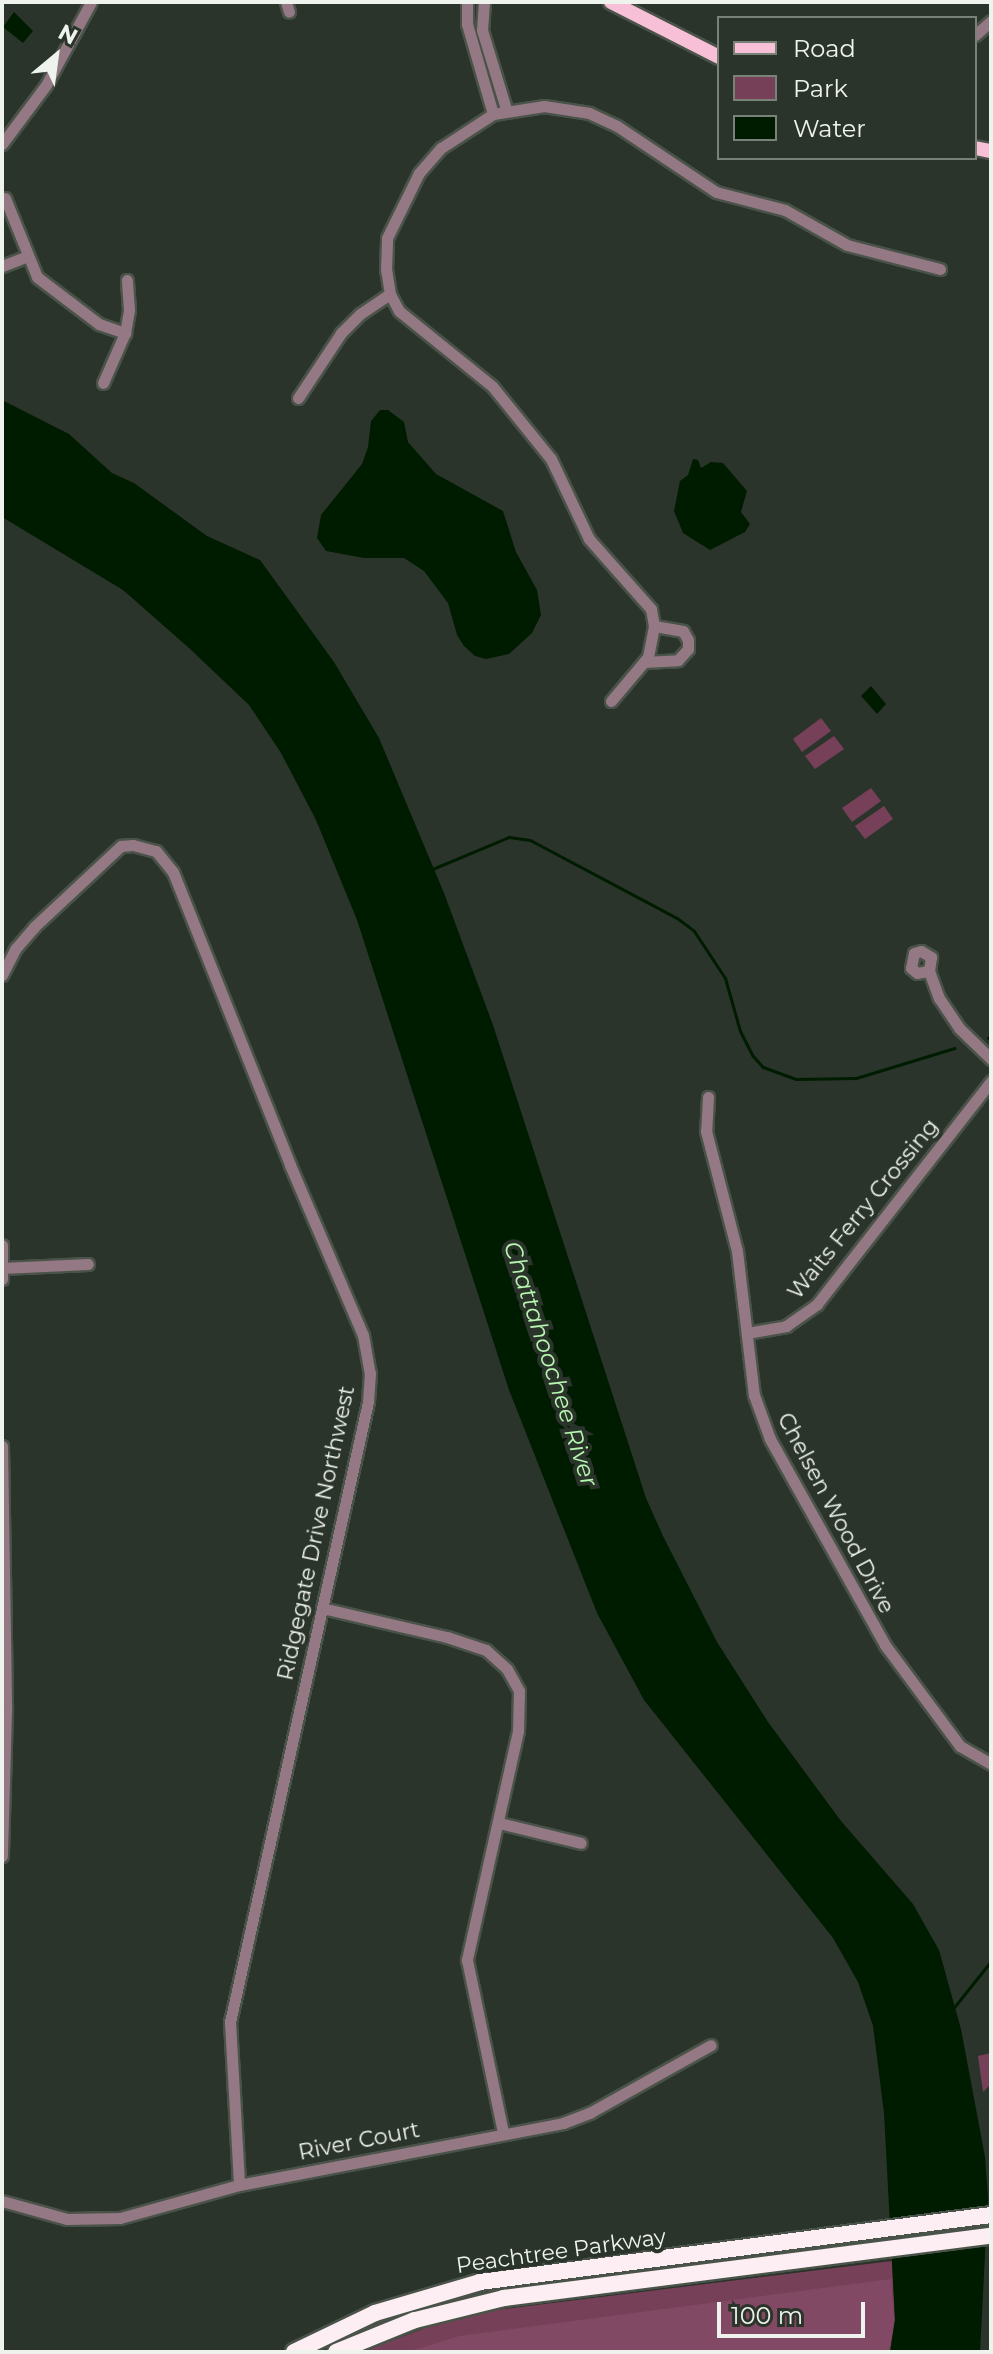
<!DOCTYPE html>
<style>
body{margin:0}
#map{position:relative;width:993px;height:2354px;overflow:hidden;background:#2b342a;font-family:Montserrat,sans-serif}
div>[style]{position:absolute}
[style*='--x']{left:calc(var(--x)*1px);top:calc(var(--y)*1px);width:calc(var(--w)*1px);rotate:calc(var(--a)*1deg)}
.green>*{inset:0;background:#764059}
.forest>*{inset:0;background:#814963}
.water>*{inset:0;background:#001c00}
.stream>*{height:3px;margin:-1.5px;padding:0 1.5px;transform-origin:1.5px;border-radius:1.5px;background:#001c00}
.roads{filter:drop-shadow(2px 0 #4a5349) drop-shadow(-2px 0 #4a5349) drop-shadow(0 2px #4a5349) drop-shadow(0 -2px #4a5349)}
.minor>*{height:11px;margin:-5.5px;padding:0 5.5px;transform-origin:5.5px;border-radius:5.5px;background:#947984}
.major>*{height:14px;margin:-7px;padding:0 7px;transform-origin:7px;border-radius:7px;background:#f8c0d7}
.highway>*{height:16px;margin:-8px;padding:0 8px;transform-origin:8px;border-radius:8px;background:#fceef3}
span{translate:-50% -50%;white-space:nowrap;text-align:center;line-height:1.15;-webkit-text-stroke:8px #2b342a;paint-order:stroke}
.street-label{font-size:22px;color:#eef4ed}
.water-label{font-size:24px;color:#b7f7b1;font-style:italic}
.frame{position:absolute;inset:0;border:4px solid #eef4ed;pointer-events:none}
.legend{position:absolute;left:717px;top:16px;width:260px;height:144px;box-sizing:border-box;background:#2b342a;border:2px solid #798178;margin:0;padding:10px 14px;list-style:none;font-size:24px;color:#eef4ed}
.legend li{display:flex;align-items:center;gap:16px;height:40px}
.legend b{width:40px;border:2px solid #798178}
.north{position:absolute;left:16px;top:16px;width:80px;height:80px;-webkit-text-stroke:6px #2b342a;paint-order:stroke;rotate:29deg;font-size:22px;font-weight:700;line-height:32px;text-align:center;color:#eef4ed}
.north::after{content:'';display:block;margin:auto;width:28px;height:36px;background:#eef4ed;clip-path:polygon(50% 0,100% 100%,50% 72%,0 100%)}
.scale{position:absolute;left:717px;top:2302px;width:148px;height:36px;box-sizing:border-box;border:4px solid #eef4ed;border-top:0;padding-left:10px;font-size:24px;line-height:28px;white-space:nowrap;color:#eef4ed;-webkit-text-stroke:6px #2b342a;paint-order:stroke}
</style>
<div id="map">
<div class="green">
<div style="clip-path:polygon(821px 718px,831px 731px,802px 752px,793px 739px)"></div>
<div style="clip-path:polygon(834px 736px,844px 749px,815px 769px,805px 756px)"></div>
<div style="clip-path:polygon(871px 788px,881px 801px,852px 822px,842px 808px)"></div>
<div style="clip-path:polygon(884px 806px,893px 819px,865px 839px,855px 826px)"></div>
<div style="clip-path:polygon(991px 2053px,991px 2084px,983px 2092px,978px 2056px)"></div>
<div style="clip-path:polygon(892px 2261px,895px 2320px,890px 2352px,361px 2352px,463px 2314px)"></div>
</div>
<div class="forest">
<div style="clip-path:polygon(891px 2279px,894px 2320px,889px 2352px,408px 2352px,459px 2336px)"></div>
</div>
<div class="water">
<div style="clip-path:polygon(14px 12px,33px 31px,23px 43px,3px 27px)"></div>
<div style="clip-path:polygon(2px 400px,69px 434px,112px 473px,134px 483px,207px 536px,260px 560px,334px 662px,379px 738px,444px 893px,493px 1025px,646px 1498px,663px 1536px,717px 1642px,768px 1722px,841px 1821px,913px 1904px,939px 1950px,961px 2029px,985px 2157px,988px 2197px,980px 2352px,890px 2352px,895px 2320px,884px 2113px,873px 2026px,858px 1982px,833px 1938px,644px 1700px,597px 1613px,509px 1390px,357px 920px,316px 820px,281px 753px,249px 705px,189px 648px,123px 590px,2px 517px)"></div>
<div style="clip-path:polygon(380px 410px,388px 410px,404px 422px,408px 442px,436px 474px,503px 511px,516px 552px,537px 590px,541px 615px,532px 633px,509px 654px,486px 659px,475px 656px,464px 646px,457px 635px,448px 603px,424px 571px,404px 558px,364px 558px,326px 551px,317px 538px,321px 515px,362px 464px,368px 447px,371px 421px)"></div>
<div style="clip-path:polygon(693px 459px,698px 460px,701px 468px,711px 462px,723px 463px,747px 491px,741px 512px,750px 524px,745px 532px,710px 550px,683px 533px,674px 511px,680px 481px,688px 475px)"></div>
<div style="clip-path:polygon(871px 686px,886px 704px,877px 714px,861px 696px)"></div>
</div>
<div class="stream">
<div style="--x:430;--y:870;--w:86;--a:-22.7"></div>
<div style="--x:509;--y:837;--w:21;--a:8"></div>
<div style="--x:530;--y:840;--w:166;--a:28"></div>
<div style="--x:677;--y:918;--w:21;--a:37"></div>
<div style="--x:694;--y:931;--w:56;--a:56.6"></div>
<div style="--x:725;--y:978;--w:55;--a:74.2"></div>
<div style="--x:740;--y:1031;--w:28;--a:63"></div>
<div style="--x:753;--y:1056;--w:15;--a:48"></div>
<div style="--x:763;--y:1067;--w:35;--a:20"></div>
<div style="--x:796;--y:1079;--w:60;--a:-1"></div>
<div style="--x:856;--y:1078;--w:103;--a:-16.9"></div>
<div style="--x:988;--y:1038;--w:3;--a:-18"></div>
<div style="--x:951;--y:2011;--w:64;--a:-51.3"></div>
</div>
<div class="roads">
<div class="minor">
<div style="--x:286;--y:2;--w:10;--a:73"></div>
<div style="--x:467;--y:2;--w:22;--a:90"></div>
<div style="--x:467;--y:24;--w:94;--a:73.9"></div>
<div style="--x:484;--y:2;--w:28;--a:94"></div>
<div style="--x:482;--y:30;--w:83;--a:73.1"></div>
<div style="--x:975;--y:35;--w:21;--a:-41"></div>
<div style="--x:2;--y:144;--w:74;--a:-53.3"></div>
<div style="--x:46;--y:85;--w:94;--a:-61.5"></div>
<div style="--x:5;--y:198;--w:85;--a:67.9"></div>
<div style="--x:37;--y:277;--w:78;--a:37.2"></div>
<div style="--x:99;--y:324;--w:28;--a:19"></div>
<div style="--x:2;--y:266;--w:26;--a:-21"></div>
<div style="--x:103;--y:383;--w:55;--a:-66.3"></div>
<div style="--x:125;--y:333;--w:23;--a:-80"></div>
<div style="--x:129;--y:310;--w:30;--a:-94"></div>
<div style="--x:298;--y:398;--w:78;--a:-56.5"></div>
<div style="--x:341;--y:333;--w:27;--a:-45"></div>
<div style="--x:360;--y:314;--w:36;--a:-34"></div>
<div style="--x:644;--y:662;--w:34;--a:-3"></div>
<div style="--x:678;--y:660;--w:15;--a:-48"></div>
<div style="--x:688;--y:649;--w:9;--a:-90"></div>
<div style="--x:688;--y:640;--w:10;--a:-119"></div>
<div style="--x:683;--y:631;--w:29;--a:-170"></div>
<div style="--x:611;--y:701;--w:57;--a:-49.9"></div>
<div style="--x:648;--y:657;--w:32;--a:-79"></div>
<div style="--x:654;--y:626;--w:17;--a:-100"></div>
<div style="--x:651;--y:609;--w:94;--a:-131.5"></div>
<div style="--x:589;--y:539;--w:89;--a:-115.4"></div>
<div style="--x:551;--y:459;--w:94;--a:-128.9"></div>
<div style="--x:492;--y:386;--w:119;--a:-141.1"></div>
<div style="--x:399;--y:311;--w:19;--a:-118"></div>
<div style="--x:390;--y:294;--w:24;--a:-99"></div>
<div style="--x:386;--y:270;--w:32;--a:-88"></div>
<div style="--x:387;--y:238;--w:72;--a:-63.8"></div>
<div style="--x:419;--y:173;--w:33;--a:-49"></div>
<div style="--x:441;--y:148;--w:62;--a:-33.2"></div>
<div style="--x:493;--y:114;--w:52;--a:-8.9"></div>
<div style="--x:544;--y:106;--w:46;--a:8.8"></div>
<div style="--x:589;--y:113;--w:31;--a:25"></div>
<div style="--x:617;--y:126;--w:119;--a:33.7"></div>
<div style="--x:716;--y:192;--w:71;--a:14.6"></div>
<div style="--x:785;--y:210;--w:71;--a:29.4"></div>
<div style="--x:847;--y:245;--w:96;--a:14.5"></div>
<div style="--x:929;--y:971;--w:12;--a:171"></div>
<div style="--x:917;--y:973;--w:8;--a:-140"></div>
<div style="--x:911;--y:968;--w:15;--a:-79"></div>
<div style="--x:914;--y:953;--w:7;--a:-16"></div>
<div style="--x:921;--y:951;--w:12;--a:31"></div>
<div style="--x:931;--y:957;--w:14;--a:98"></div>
<div style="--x:929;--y:971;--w:29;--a:70"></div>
<div style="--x:939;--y:998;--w:36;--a:56"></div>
<div style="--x:959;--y:1028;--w:45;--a:44.1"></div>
<div style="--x:2;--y:975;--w:30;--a:-63"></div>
<div style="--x:16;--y:948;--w:28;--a:-49"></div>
<div style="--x:34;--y:927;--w:119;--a:-43"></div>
<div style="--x:121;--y:846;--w:12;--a:-5"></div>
<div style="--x:133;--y:845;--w:24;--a:15"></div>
<div style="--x:156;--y:851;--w:27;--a:51"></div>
<div style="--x:173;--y:872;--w:315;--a:68.2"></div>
<div style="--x:290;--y:1165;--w:185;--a:66.8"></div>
<div style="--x:363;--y:1335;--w:39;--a:80"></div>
<div style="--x:370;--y:1373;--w:29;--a:94"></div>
<div style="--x:368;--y:1402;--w:635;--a:102.55"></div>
<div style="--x:230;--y:2022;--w:163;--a:86.8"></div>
<div style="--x:708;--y:1097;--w:34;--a:93"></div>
<div style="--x:706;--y:1131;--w:124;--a:75.5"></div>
<div style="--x:737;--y:1251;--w:145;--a:83.3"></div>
<div style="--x:754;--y:1395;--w:47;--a:70"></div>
<div style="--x:770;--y:1439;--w:236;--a:60.8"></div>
<div style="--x:885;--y:1645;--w:126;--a:53.4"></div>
<div style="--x:960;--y:1746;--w:36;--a:30"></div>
<div style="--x:2;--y:1245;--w:34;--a:90"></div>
<div style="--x:2;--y:1268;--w:86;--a:-2.7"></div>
<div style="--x:747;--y:1333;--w:40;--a:-10"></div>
<div style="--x:786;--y:1326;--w:38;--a:-35"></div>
<div style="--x:817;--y:1304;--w:283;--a:-52"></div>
<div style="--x:2;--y:1446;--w:264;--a:89.1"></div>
<div style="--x:6;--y:1710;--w:146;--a:91.6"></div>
<div style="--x:322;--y:1608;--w:128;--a:13.1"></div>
<div style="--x:447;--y:1637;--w:41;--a:18.4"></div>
<div style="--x:486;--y:1650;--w:28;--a:42"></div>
<div style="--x:507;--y:1669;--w:25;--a:61"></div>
<div style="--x:519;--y:1691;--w:40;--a:91.4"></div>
<div style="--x:518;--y:1731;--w:235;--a:102.6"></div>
<div style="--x:467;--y:1960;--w:177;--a:78.2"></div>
<div style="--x:499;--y:1823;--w:84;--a:13.7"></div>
<div style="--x:2;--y:2201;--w:67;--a:15.5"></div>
<div style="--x:67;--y:2219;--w:53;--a:-1.1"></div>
<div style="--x:120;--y:2218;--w:123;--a:-15.5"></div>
<div style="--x:239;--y:2185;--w:330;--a:-10.8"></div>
<div style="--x:563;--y:2123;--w:30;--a:-21"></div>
<div style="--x:591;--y:2112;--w:137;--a:-29.2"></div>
</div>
<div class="major">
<div style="--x:611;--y:2;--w:121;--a:27"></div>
<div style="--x:975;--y:148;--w:16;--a:11"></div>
</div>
<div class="highway">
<div style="--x:294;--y:2352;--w:90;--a:-25.7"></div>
<div style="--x:375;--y:2313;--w:109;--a:-16.4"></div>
<div style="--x:480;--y:2282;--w:515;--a:-7.47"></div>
<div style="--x:336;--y:2352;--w:85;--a:-22.1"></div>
<div style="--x:415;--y:2320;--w:92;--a:-13.9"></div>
<div style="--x:504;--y:2298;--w:491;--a:-7.3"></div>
</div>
</div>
<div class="street-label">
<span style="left:863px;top:1209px;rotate:-51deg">Waits Ferry Crossing</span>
<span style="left:836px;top:1513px;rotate:62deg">Chelsen Wood Drive</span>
<span style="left:316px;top:1533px;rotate:-78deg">Ridgegate Drive Northwest</span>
<span style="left:359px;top:2141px;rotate:-11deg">River Court</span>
<span style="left:561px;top:2251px;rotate:-8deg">Peachtree Parkway</span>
</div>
<div class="water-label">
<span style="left:551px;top:1364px;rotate:72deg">Chattahoochee River</span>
</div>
<div class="frame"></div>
<ul class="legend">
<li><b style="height:10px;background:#f8c0d7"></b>Road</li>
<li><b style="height:22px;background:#764059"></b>Park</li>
<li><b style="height:22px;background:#001c00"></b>Water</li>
</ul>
<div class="north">N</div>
<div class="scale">100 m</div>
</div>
